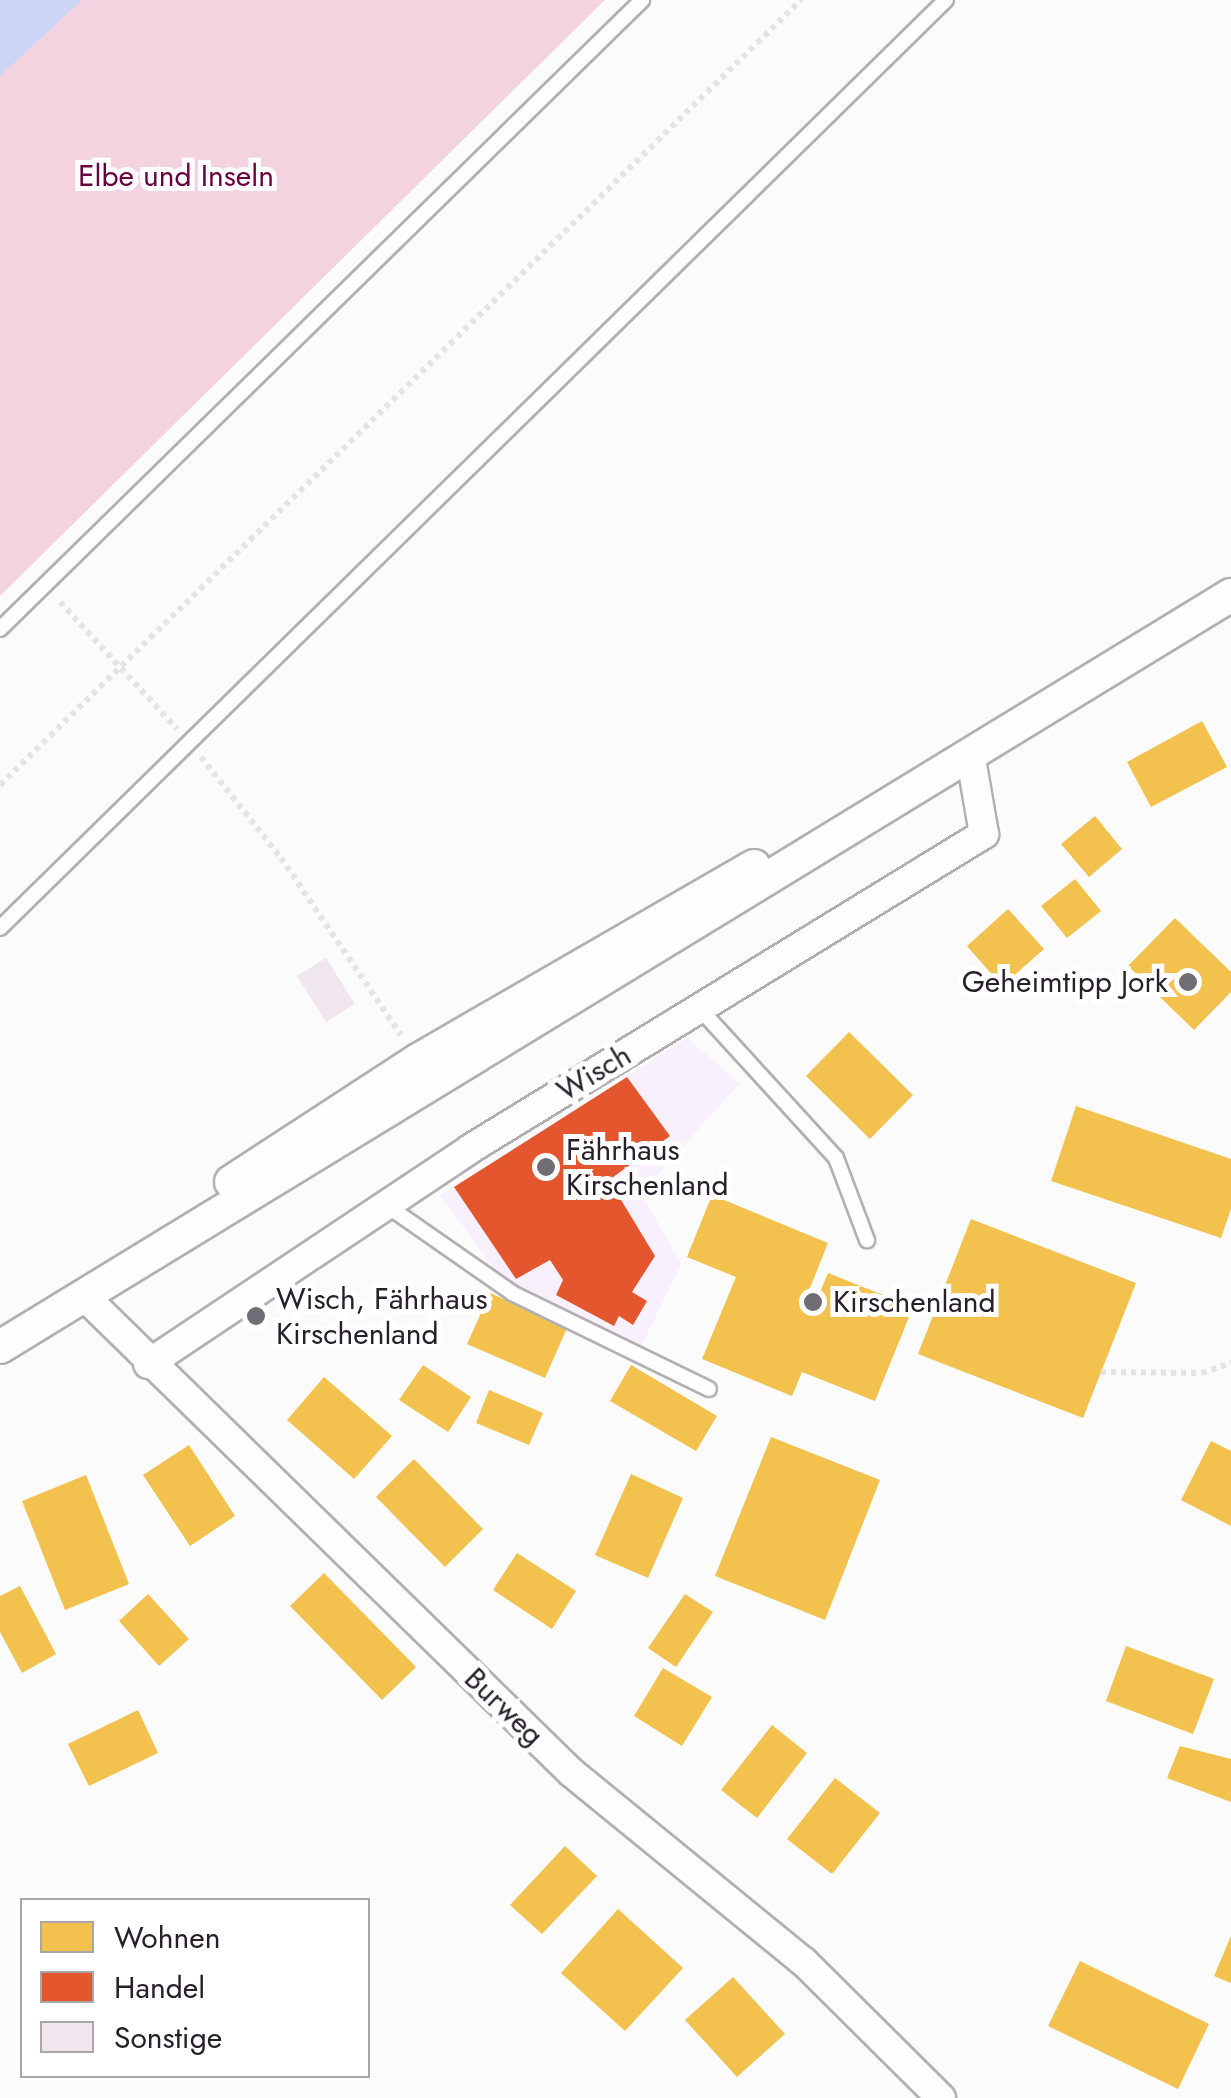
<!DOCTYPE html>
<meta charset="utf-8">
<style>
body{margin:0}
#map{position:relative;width:1231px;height:2098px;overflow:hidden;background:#fbfbfb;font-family:Jost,sans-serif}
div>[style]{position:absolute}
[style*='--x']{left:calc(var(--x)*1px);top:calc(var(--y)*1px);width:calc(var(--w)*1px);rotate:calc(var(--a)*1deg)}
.built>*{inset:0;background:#f8f1fd}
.green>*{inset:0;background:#f4d3e1}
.water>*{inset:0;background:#cbd6f6}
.homes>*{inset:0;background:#f2c14e}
.shops>*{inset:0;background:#e4572e}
.building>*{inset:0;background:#efe6ee}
.path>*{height:6px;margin-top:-3px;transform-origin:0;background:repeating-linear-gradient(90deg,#e4e4e4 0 5px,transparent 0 10px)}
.roads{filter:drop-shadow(2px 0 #b2afb4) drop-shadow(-2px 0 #b2afb4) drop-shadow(0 2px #b2afb4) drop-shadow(0 -2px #b2afb4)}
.service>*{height:14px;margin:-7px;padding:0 7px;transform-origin:7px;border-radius:7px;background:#fefefe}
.minor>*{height:28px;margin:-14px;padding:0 14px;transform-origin:14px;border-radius:14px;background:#fefefe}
.tertiary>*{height:32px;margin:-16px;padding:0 16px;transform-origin:16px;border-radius:16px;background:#fefefe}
.dots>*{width:28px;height:28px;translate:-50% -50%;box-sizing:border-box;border:5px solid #fff;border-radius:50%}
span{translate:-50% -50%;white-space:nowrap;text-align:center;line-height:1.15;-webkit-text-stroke:10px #fff;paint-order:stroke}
.park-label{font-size:30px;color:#69003f}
.poi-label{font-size:30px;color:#27202b}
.right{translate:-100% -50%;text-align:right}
.left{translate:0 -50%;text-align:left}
.street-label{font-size:30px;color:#27202b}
.legend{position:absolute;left:20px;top:1898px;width:350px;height:180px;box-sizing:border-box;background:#fff;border:2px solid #a9a6aa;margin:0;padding:12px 18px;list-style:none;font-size:30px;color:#27202b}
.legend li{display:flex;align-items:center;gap:20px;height:50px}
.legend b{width:50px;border:2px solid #a9a6aa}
</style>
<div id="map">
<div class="built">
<div style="clip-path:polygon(687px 1038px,740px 1083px,641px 1193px,681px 1264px,638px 1353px,512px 1293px,440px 1195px)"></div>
</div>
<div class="green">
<div style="clip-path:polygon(0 0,605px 0,0 596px)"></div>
</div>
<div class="water">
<div style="clip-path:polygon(0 0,82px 0,0 76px)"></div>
</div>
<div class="homes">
<div style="clip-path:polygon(1202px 721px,1227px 767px,1151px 807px,1127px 762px)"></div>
<div style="clip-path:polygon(1095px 816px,1122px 849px,1089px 877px,1061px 844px)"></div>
<div style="clip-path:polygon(1075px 879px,1101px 911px,1067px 938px,1041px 906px)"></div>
<div style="clip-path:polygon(1008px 909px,1044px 949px,1002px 986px,967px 946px)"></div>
<div style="clip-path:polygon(1175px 918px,1231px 972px,1231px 992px,1194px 1030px,1128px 966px)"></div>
<div style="clip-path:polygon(849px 1032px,913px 1095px,870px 1139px,806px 1076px)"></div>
<div style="clip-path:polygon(1076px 1106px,1231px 1159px,1231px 1209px,1221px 1238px,1051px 1181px)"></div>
<div style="clip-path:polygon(712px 1195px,828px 1243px,808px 1293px,818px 1297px,828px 1273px,913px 1307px,875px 1401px,802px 1372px,792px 1396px,702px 1359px,736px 1277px,687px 1257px)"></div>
<div style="clip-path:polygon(971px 1219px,1136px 1283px,1083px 1418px,918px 1354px)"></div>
<div style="clip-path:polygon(490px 1293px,567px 1328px,545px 1378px,467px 1344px)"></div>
<div style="clip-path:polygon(423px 1365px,471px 1397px,448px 1432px,399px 1400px)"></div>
<div style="clip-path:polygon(631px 1365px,717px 1416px,696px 1451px,610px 1401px)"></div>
<div style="clip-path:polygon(324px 1377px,392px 1436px,354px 1479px,287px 1420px)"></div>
<div style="clip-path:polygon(489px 1390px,543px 1413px,529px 1445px,476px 1423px)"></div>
<div style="clip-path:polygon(771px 1437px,880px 1480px,825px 1620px,715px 1576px)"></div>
<div style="clip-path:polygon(1211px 1441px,1231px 1451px,1231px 1526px,1181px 1500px)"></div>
<div style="clip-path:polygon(189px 1445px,235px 1516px,190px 1546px,143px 1475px)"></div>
<div style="clip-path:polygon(414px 1459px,483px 1529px,445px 1567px,376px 1497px)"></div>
<div style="clip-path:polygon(631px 1474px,683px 1498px,648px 1578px,595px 1555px)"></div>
<div style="clip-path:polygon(86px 1475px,129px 1584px,65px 1610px,22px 1501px)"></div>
<div style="clip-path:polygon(517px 1553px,576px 1591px,552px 1629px,493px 1590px)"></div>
<div style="clip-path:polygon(324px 1573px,416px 1667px,382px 1700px,290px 1606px)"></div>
<div style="clip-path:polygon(20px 1586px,56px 1654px,22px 1673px,0 1632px,0 1596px)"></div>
<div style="clip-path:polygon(148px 1594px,189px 1639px,159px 1666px,119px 1621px)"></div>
<div style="clip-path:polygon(685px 1594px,713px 1612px,676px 1667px,648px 1648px)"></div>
<div style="clip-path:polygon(1126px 1646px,1214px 1679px,1193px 1734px,1106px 1701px)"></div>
<div style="clip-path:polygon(663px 1668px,712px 1697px,682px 1746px,634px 1716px)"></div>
<div style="clip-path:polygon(138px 1710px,158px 1753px,89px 1786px,68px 1744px)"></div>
<div style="clip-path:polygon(772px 1725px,807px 1753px,757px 1818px,721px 1790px)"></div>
<div style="clip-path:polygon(1180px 1746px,1231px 1759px,1231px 1802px,1167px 1778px)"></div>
<div style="clip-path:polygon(835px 1778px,880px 1813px,832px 1874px,787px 1839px)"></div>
<div style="clip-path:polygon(565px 1846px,597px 1876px,542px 1934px,510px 1905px)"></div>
<div style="clip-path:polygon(618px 1909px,683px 1968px,625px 2031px,561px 1973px)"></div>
<div style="clip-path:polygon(1231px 1936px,1231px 1983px,1214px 1976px)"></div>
<div style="clip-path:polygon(1080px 1961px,1209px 2024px,1178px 2089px,1048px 2026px)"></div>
<div style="clip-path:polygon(733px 1977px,785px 2034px,737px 2077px,685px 2020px)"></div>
</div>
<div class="shops">
<div style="clip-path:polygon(627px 1077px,670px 1136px,609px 1180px,655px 1256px,632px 1292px,647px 1301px,633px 1325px,619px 1316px,614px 1326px,556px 1295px,563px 1280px,550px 1260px,516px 1279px,454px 1187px)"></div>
</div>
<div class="building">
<div style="clip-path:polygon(326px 958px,355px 1004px,326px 1022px,297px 976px)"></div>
</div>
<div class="path">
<div style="--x:60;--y:602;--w:173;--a:47.3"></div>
<div style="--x:201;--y:757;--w:129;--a:51.6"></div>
<div style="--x:281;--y:858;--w:214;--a:55.9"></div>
<div style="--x:0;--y:785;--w:1122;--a:-44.42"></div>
<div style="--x:1101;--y:1372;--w:101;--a:0.6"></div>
<div style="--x:1202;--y:1373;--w:31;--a:-19"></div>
</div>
<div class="roads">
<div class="service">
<div style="--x:0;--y:629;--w:899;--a:-44.41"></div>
<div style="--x:0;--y:928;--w:1325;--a:-44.45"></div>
<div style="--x:699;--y:1008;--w:203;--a:47.6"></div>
<div style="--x:836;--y:1158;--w:88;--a:69.3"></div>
<div style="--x:386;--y:1205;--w:154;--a:34.9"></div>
<div style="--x:512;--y:1293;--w:219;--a:26"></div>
</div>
<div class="minor">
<div style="--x:84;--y:1296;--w:682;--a:44.35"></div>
<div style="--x:572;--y:1773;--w:299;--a:39.2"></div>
<div style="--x:804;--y:1962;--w:193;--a:44.8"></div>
<div style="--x:148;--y:1364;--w:387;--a:-33.7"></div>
<div style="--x:470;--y:1149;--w:603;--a:-31.5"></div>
<div style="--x:984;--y:834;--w:76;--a:-99.8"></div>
</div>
<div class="tertiary">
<div style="--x:231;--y:1182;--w:223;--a:-33.1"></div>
<div style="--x:418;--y:1060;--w:388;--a:-30"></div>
<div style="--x:0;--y:1347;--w:1443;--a:-31.42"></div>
</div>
</div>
<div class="dots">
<div style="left:1188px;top:982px;background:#716d74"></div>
<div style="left:546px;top:1167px;background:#716d74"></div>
<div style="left:813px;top:1302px;background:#716d74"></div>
<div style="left:256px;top:1316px;background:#716d74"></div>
</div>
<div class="park-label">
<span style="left:176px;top:176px">Elbe und Inseln</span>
</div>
<div class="poi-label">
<span class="right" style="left:1168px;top:982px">Geheimtipp Jork</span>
<span class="left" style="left:566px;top:1167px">Fährhaus<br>Kirschenland</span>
<span class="left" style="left:276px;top:1316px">Wisch, Fährhaus<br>Kirschenland</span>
<span class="left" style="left:833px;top:1302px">Kirschenland</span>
</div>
<div class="street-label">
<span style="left:594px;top:1073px;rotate:-31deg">Wisch</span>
<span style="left:504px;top:1707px;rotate:44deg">Burweg</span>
</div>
<ul class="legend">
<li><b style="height:28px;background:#f2c14e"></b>Wohnen</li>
<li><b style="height:28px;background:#e4572e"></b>Handel</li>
<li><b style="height:28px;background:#efe6ee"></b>Sonstige</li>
</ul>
</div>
